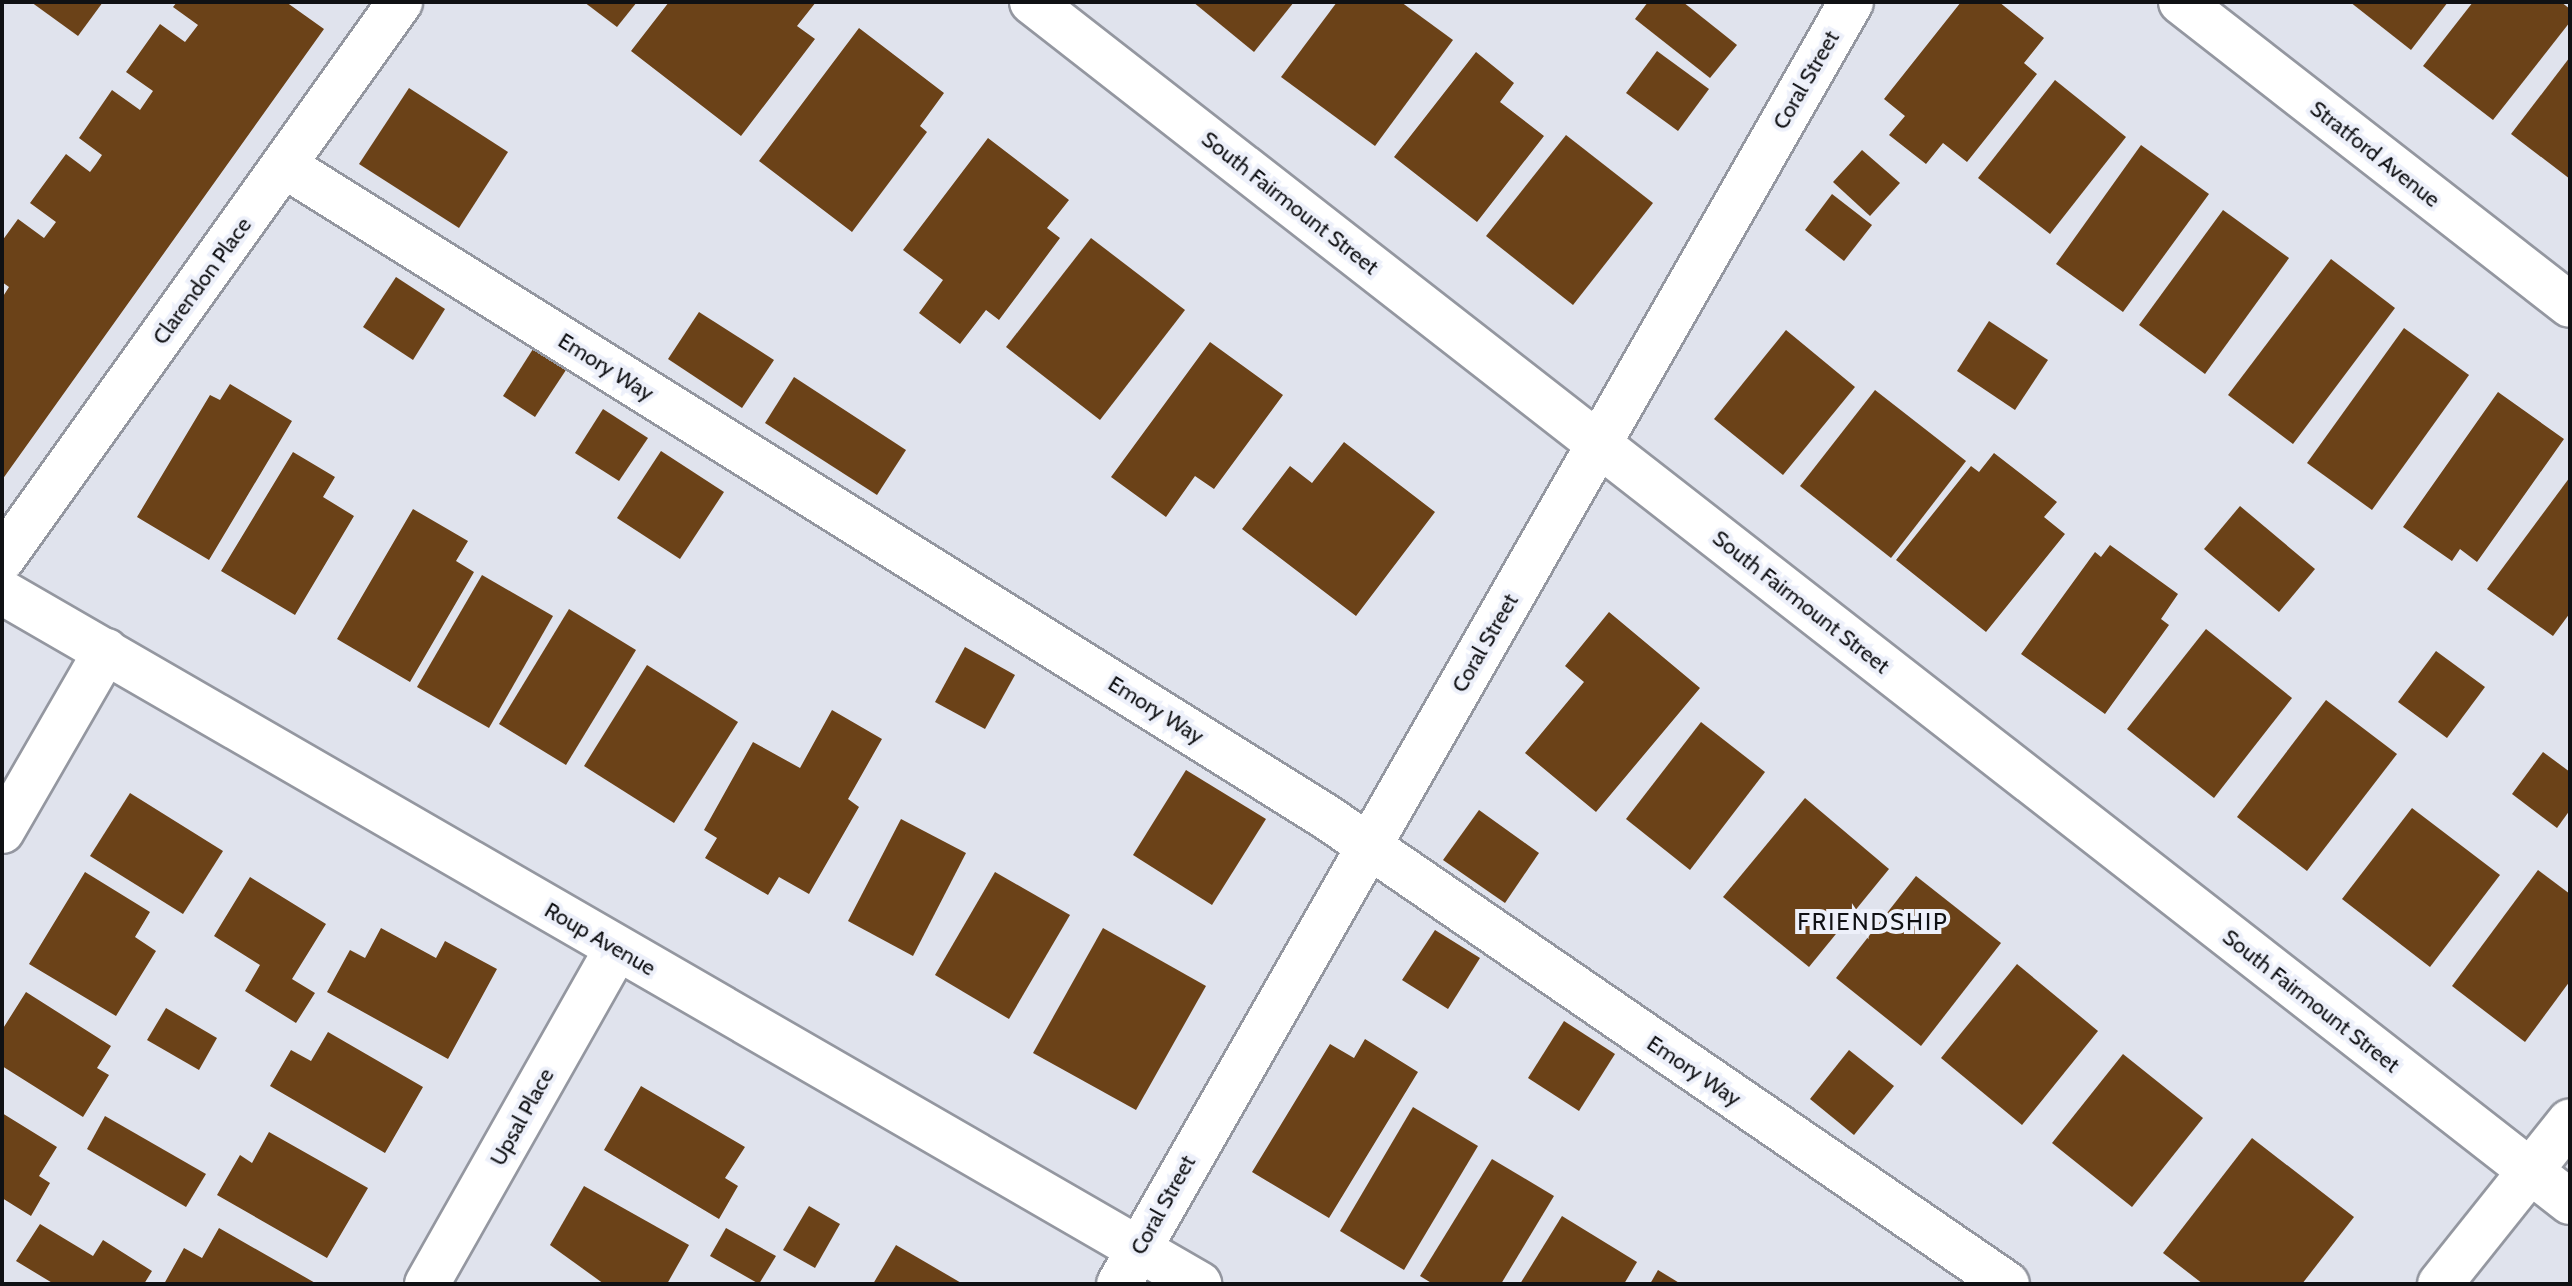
<!DOCTYPE html>
<style>
body{margin:0}
#map{position:relative;width:2572px;height:1286px;overflow:hidden;background:#e0e3ed;font-family:Cabin,sans-serif}
div>[style]{position:absolute}
[style*='--x']{left:calc(var(--x)*1px);top:calc(var(--y)*1px);width:calc(var(--w)*1px);rotate:calc(var(--a)*1deg)}
.building>*{inset:0;background:#6b4218}
.roads{filter:drop-shadow(2px 0 #9497a0) drop-shadow(-2px 0 #9497a0) drop-shadow(0 2px #9497a0) drop-shadow(0 -2px #9497a0)}
.minor>*{height:44px;margin:-22px;padding:0 22px;transform-origin:22px;border-radius:22px;background:#fff}
span{translate:-50% -50%;white-space:nowrap;text-align:center;line-height:1.15;-webkit-text-stroke:8px #edf0fa;paint-order:stroke}
.street-label{font-size:22px;color:#101114}
.neighbourhood-label{font-size:24px;color:#101114;letter-spacing:2px}
.frame{position:absolute;inset:0;border:4px solid #101114;pointer-events:none}
</style>
<div id="map">
<div class="building">
<div style="clip-path:polygon(31px 2px,103px 2px,78px 36px)"></div>
<div style="clip-path:polygon(177px 2px,286px 2px,324px 29px,2px 480px,2px 298px,9px 287px,2px 282px,2px 241px,18px 219px,44px 238px,56px 222px,30px 203px,66px 154px,90px 172px,96px 164px,102px 155px,79px 138px,112px 90px,140px 110px,153px 91px,126px 72px,160px 24px,185px 42px,198px 25px,173px 7px)"></div>
<div style="clip-path:polygon(584px 2px,637px 2px,617px 27px)"></div>
<div style="clip-path:polygon(669px 2px,816px 2px,797px 26px,815px 39px,741px 136px,631px 51px)"></div>
<div style="clip-path:polygon(1193px 2px,1294px 2px,1254px 52px)"></div>
<div style="clip-path:polygon(1337px 2px,1401px 2px,1453px 40px,1375px 146px,1281px 77px)"></div>
<div style="clip-path:polygon(1648px 2px,1683px 2px,1737px 45px,1710px 78px,1635px 19px)"></div>
<div style="clip-path:polygon(1961px 2px,1999px 2px,2044px 38px,2024px 63px,2037px 74px,1967px 162px,1943px 143px,1926px 164px,1889px 135px,1905px 116px,1884px 99px)"></div>
<div style="clip-path:polygon(2350px 2px,2448px 2px,2411px 50px)"></div>
<div style="clip-path:polygon(2473px 2px,2561px 2px,2570px 9px,2570px 22px,2493px 120px,2423px 66px)"></div>
<div style="clip-path:polygon(859px 28px,944px 93px,920px 126px,927px 132px,852px 232px,759px 161px)"></div>
<div style="clip-path:polygon(1657px 51px,1709px 89px,1678px 131px,1626px 93px)"></div>
<div style="clip-path:polygon(1476px 52px,1514px 83px,1500px 102px,1544px 136px,1477px 222px,1394px 157px)"></div>
<div style="clip-path:polygon(2570px 57px,2570px 179px,2511px 134px)"></div>
<div style="clip-path:polygon(2055px 80px,2126px 137px,2050px 234px,1978px 178px)"></div>
<div style="clip-path:polygon(409px 88px,508px 152px,459px 228px,359px 164px)"></div>
<div style="clip-path:polygon(1566px 135px,1653px 203px,1573px 305px,1486px 236px)"></div>
<div style="clip-path:polygon(988px 138px,1069px 200px,1047px 228px,1060px 238px,999px 320px,986px 310px,960px 344px,919px 313px,943px 280px,903px 250px)"></div>
<div style="clip-path:polygon(2141px 145px,2209px 194px,2123px 312px,2056px 264px)"></div>
<div style="clip-path:polygon(1862px 150px,1900px 183px,1870px 216px,1833px 182px)"></div>
<div style="clip-path:polygon(1832px 194px,1872px 225px,1844px 261px,1805px 230px)"></div>
<div style="clip-path:polygon(2223px 210px,2289px 258px,2205px 374px,2139px 325px)"></div>
<div style="clip-path:polygon(1091px 238px,1185px 310px,1100px 420px,1006px 347px)"></div>
<div style="clip-path:polygon(2331px 259px,2395px 308px,2293px 444px,2228px 395px)"></div>
<div style="clip-path:polygon(396px 277px,445px 309px,413px 360px,363px 327px)"></div>
<div style="clip-path:polygon(699px 312px,774px 360px,742px 408px,668px 359px)"></div>
<div style="clip-path:polygon(1989px 321px,2048px 360px,2015px 410px,1957px 371px)"></div>
<div style="clip-path:polygon(2404px 328px,2469px 375px,2372px 510px,2307px 463px)"></div>
<div style="clip-path:polygon(1786px 330px,1855px 387px,1783px 475px,1714px 419px)"></div>
<div style="clip-path:polygon(1210px 342px,1283px 395px,1214px 489px,1195px 476px,1166px 517px,1111px 477px)"></div>
<div style="clip-path:polygon(533px 349px,566px 370px,535px 417px,503px 396px)"></div>
<div style="clip-path:polygon(794px 377px,906px 450px,877px 495px,765px 423px)"></div>
<div style="clip-path:polygon(230px 384px,292px 421px,209px 560px,137px 517px,210px 395px,220px 400px)"></div>
<div style="clip-path:polygon(1875px 390px,1966px 461px,1891px 558px,1800px 486px)"></div>
<div style="clip-path:polygon(2498px 392px,2564px 439px,2477px 562px,2460px 549px,2452px 561px,2403px 527px)"></div>
<div style="clip-path:polygon(603px 409px,648px 438px,619px 481px,575px 453px)"></div>
<div style="clip-path:polygon(1344px 442px,1435px 512px,1356px 616px,1242px 529px,1290px 466px,1312px 483px)"></div>
<div style="clip-path:polygon(661px 451px,724px 492px,680px 559px,617px 518px)"></div>
<div style="clip-path:polygon(293px 452px,335px 477px,323px 497px,354px 516px,295px 615px,221px 571px)"></div>
<div style="clip-path:polygon(1994px 453px,2057px 502px,2044px 517px,2065px 534px,1986px 632px,1896px 560px,1971px 466px,1979px 472px)"></div>
<div style="clip-path:polygon(2570px 477px,2570px 613px,2553px 636px,2487px 589px)"></div>
<div style="clip-path:polygon(2240px 506px,2315px 569px,2279px 612px,2204px 549px)"></div>
<div style="clip-path:polygon(413px 509px,468px 541px,456px 561px,474px 572px,410px 682px,337px 639px)"></div>
<div style="clip-path:polygon(2110px 545px,2178px 594px,2161px 619px,2169px 625px,2105px 714px,2021px 654px,2095px 552px,2101px 557px)"></div>
<div style="clip-path:polygon(482px 575px,553px 616px,489px 728px,417px 687px)"></div>
<div style="clip-path:polygon(569px 609px,636px 650px,566px 765px,499px 724px)"></div>
<div style="clip-path:polygon(1609px 612px,1700px 688px,1596px 812px,1525px 753px,1584px 682px,1565px 666px)"></div>
<div style="clip-path:polygon(2206px 629px,2292px 698px,2214px 798px,2127px 729px)"></div>
<div style="clip-path:polygon(965px 647px,1015px 675px,985px 729px,935px 702px)"></div>
<div style="clip-path:polygon(2436px 651px,2485px 687px,2447px 738px,2398px 702px)"></div>
<div style="clip-path:polygon(647px 665px,738px 722px,674px 823px,584px 766px)"></div>
<div style="clip-path:polygon(2326px 700px,2397px 754px,2307px 871px,2237px 817px)"></div>
<div style="clip-path:polygon(832px 710px,882px 739px,848px 799px,859px 807px,809px 894px,779px 877px,768px 895px,705px 858px,717px 838px,704px 830px,753px 742px,800px 768px)"></div>
<div style="clip-path:polygon(1701px 722px,1765px 772px,1690px 870px,1626px 819px)"></div>
<div style="clip-path:polygon(2543px 752px,2570px 772px,2570px 810px,2557px 828px,2512px 794px)"></div>
<div style="clip-path:polygon(1186px 770px,1266px 819px,1212px 905px,1133px 855px)"></div>
<div style="clip-path:polygon(130px 793px,223px 851px,183px 914px,90px 856px)"></div>
<div style="clip-path:polygon(1805px 798px,1889px 869px,1809px 967px,1723px 897px)"></div>
<div style="clip-path:polygon(2412px 808px,2500px 875px,2430px 967px,2342px 899px)"></div>
<div style="clip-path:polygon(1479px 810px,1539px 853px,1505px 903px,1443px 860px)"></div>
<div style="clip-path:polygon(901px 819px,966px 853px,913px 956px,848px 921px)"></div>
<div style="clip-path:polygon(2538px 870px,2570px 894px,2570px 981px,2525px 1042px,2452px 986px)"></div>
<div style="clip-path:polygon(85px 872px,150px 912px,135px 937px,156px 951px,116px 1016px,29px 964px)"></div>
<div style="clip-path:polygon(995px 872px,1070px 915px,1009px 1019px,935px 975px)"></div>
<div style="clip-path:polygon(1916px 876px,2001px 943px,1921px 1046px,1836px 978px)"></div>
<div style="clip-path:polygon(250px 877px,326px 924px,292px 979px,315px 993px,296px 1023px,245px 991px,260px 965px,214px 936px)"></div>
<div style="clip-path:polygon(381px 928px,436px 958px,445px 941px,497px 969px,448px 1059px,327px 992px,350px 950px,365px 958px)"></div>
<div style="clip-path:polygon(1103px 928px,1206px 986px,1136px 1110px,1033px 1053px)"></div>
<div style="clip-path:polygon(1435px 930px,1480px 958px,1448px 1009px,1402px 980px)"></div>
<div style="clip-path:polygon(2017px 964px,2098px 1031px,2022px 1125px,1941px 1058px)"></div>
<div style="clip-path:polygon(26px 992px,111px 1046px,97px 1068px,109px 1075px,83px 1117px,2px 1066px,2px 1030px)"></div>
<div style="clip-path:polygon(166px 1008px,217px 1038px,199px 1070px,147px 1040px)"></div>
<div style="clip-path:polygon(1564px 1021px,1615px 1054px,1579px 1111px,1528px 1078px)"></div>
<div style="clip-path:polygon(328px 1032px,423px 1087px,385px 1153px,270px 1086px,291px 1050px,311px 1061px)"></div>
<div style="clip-path:polygon(1365px 1039px,1418px 1072px,1329px 1218px,1252px 1172px,1330px 1044px,1354px 1058px)"></div>
<div style="clip-path:polygon(1849px 1050px,1894px 1086px,1854px 1135px,1810px 1099px)"></div>
<div style="clip-path:polygon(2123px 1054px,2203px 1118px,2132px 1207px,2052px 1143px)"></div>
<div style="clip-path:polygon(641px 1086px,745px 1147px,725px 1178px,738px 1186px,719px 1219px,604px 1150px)"></div>
<div style="clip-path:polygon(1413px 1107px,1478px 1146px,1404px 1270px,1340px 1231px)"></div>
<div style="clip-path:polygon(2px 1113px,57px 1147px,39px 1176px,50px 1183px,31px 1216px,2px 1198px)"></div>
<div style="clip-path:polygon(105px 1116px,206px 1174px,186px 1207px,87px 1149px)"></div>
<div style="clip-path:polygon(269px 1132px,368px 1188px,327px 1258px,217px 1195px,240px 1155px,252px 1163px)"></div>
<div style="clip-path:polygon(2252px 1138px,2354px 1217px,2302px 1284px,2203px 1284px,2163px 1253px)"></div>
<div style="clip-path:polygon(1492px 1159px,1554px 1196px,1501px 1284px,1433px 1284px,1420px 1276px)"></div>
<div style="clip-path:polygon(584px 1186px,689px 1245px,667px 1284px,604px 1284px,550px 1245px)"></div>
<div style="clip-path:polygon(809px 1206px,840px 1224px,815px 1268px,783px 1250px)"></div>
<div style="clip-path:polygon(1562px 1216px,1637px 1262px,1624px 1284px,1520px 1284px)"></div>
<div style="clip-path:polygon(40px 1224px,93px 1256px,103px 1240px,152px 1271px,144px 1284px,54px 1284px,16px 1261px)"></div>
<div style="clip-path:polygon(219px 1228px,317px 1284px,164px 1284px,184px 1248px,202px 1258px)"></div>
<div style="clip-path:polygon(726px 1228px,776px 1256px,759px 1284px,710px 1256px)"></div>
<div style="clip-path:polygon(896px 1245px,963px 1284px,873px 1284px)"></div>
<div style="clip-path:polygon(1658px 1270px,1681px 1284px,1650px 1284px)"></div>
</div>
<div class="roads">
<div class="minor">
<div style="--x:1032;--y:2;--w:1951;--a:37.96"></div>
<div style="--x:2181;--y:2;--w:493;--a:37.9"></div>
<div style="--x:285;--y:166;--w:1226;--a:32.01"></div>
<div style="--x:1325;--y:816;--w:827;--a:34.46"></div>
<div style="--x:2;--y:559;--w:685;--a:-54.45"></div>
<div style="--x:2;--y:592;--w:1383;--a:30.03"></div>
<div style="--x:2;--y:831;--w:208;--a:-60"></div>
<div style="--x:427;--y:1284;--w:384;--a:-60.5"></div>
<div style="--x:1119;--y:1284;--w:1476;--a:-60.27"></div>
<div style="--x:2440;--y:1284;--w:208;--a:-51.4"></div>
</div>
</div>
<div class="street-label">
<span style="left:1806px;top:80px;rotate:-60deg">Coral Street</span>
<span style="left:2375px;top:154px;rotate:38deg">Stratford Avenue</span>
<span style="left:1290px;top:203px;rotate:38deg">South Fairmount Street</span>
<span style="left:202px;top:281px;rotate:-54deg">Clarendon Place</span>
<span style="left:606px;top:367px;rotate:32deg">Emory Way</span>
<span style="left:1801px;top:602px;rotate:38deg">South Fairmount Street</span>
<span style="left:1485px;top:643px;rotate:-60deg">Coral Street</span>
<span style="left:1156px;top:710px;rotate:32deg">Emory Way</span>
<span style="left:600px;top:939px;rotate:30deg">Roup Avenue</span>
<span style="left:2311px;top:1001px;rotate:38deg">South Fairmount Street</span>
<span style="left:1694px;top:1071px;rotate:34deg">Emory Way</span>
<span style="left:522px;top:1117px;rotate:-61deg">Upsal Place</span>
<span style="left:1163px;top:1205px;rotate:-61deg">Coral Street</span>
</div>
<div class="neighbourhood-label">
<span style="left:1873px;top:922px">FRIENDSHIP</span>
</div>
<div class="frame"></div>
</div>
